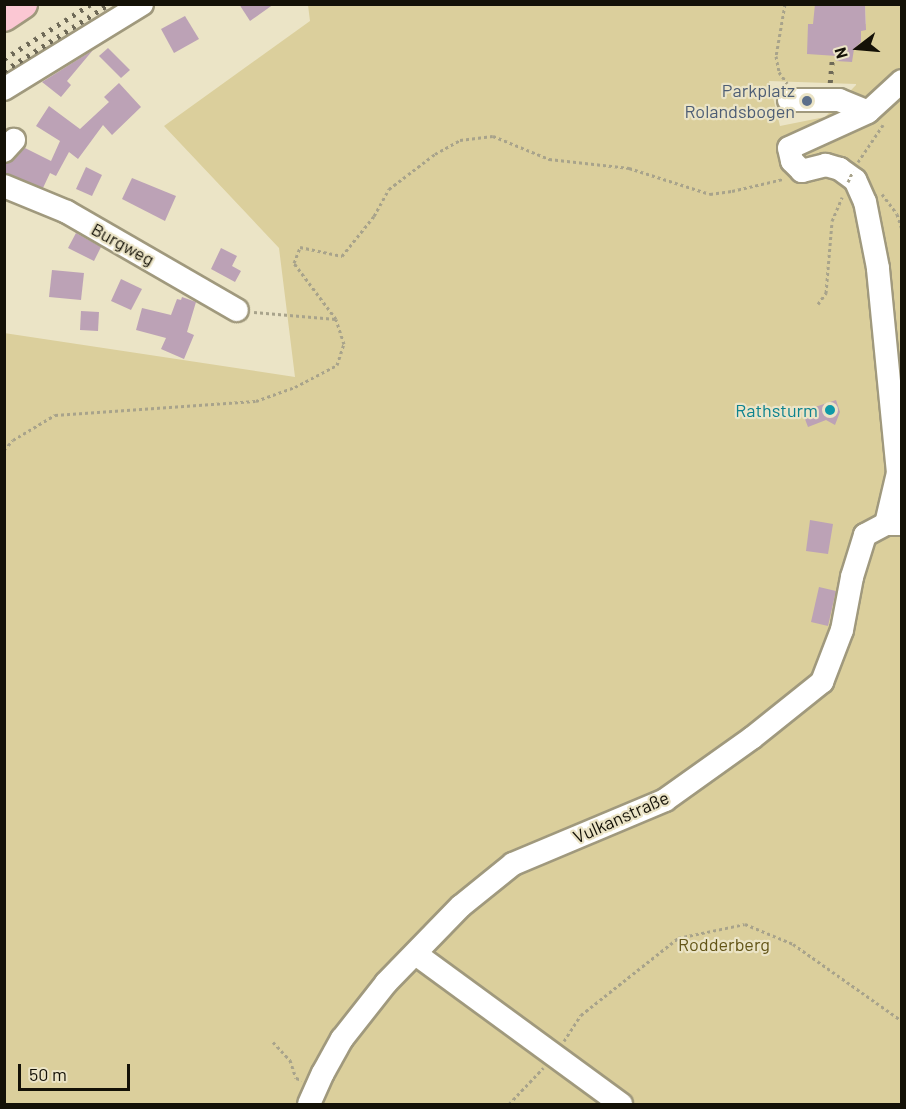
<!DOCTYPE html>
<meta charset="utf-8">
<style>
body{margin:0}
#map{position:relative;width:906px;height:1109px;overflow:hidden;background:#ebe4c6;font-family:Barlow,sans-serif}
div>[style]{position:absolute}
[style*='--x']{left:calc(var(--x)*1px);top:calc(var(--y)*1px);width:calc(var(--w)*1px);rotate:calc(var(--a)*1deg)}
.green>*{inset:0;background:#dbcf9c}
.building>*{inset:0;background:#bca2b6}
.path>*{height:3px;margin-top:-1.5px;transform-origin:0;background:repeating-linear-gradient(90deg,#a8a38b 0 3px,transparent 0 6px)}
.roads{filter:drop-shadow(2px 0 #a0997d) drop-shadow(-2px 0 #a0997d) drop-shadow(0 2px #a0997d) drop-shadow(0 -2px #a0997d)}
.minor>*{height:22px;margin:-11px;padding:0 11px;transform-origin:11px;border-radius:11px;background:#fff}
.major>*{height:28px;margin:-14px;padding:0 14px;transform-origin:14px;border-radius:14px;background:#fbc7d3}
.rail>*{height:4.5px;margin-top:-2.25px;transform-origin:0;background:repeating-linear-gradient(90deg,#6e6957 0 3px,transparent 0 9px)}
.path-bridge>*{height:3px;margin-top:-1.5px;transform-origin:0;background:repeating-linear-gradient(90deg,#a8a38b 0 3px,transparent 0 6px)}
.dots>*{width:16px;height:16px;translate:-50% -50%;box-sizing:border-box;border:3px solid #ebe4c6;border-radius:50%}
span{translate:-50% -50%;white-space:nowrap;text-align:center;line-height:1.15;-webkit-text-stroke:4.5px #ebe4c6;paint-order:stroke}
.service-label{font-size:18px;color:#4e5e75}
.right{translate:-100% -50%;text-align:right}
.street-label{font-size:18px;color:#141107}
.culture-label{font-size:18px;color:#0d838f}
.park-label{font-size:18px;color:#635517}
.frame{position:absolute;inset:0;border:6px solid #141107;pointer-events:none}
.north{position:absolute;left:828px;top:18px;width:60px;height:60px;-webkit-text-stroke:4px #ebe4c6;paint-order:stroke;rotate:254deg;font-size:16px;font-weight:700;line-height:24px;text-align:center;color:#141107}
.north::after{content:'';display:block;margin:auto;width:21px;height:27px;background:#141107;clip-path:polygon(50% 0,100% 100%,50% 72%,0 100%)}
.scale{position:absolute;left:18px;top:1064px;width:112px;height:27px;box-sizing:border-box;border:3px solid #141107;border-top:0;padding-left:8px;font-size:18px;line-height:21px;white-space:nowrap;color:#141107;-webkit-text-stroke:4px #ebe4c6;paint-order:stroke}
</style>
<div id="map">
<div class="green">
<div style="clip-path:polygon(evenodd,824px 4px,841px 25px,866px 24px,865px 5px,901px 5px,901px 1104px,5px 1104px,4px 333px,295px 377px,279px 248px,164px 126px,310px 21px,308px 5px,824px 4px,769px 81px,856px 84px,856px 85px,825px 117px,780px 126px,769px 81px)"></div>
</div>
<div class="building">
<div style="clip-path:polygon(239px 4px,274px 4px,250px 21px)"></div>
<div style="clip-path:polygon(815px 4px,865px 4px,866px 30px,861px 31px,861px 42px,854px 49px,852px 62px,836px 61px,837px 56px,807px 54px,808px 24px,813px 24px)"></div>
<div style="clip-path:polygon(185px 16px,199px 39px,174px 53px,161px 29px)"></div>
<div style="clip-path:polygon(108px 48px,130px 70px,121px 78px,99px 56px)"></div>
<div style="clip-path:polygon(93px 50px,67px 81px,71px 85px,61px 97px,42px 82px)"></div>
<div style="clip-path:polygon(119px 83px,141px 107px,112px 135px,103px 125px,78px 159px,69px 152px,56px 176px,50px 173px,43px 188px,4px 173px,6px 164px,14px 160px,25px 148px,51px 161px,60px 141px,36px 126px,49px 106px,80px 129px,109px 102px,104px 97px)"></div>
<div style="clip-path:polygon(86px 167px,102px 175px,92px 196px,76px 189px)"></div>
<div style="clip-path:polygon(132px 178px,176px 196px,165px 221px,122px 199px)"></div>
<div style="clip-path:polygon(76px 233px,101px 247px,94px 261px,68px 248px)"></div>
<div style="clip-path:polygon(221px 248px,237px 256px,232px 266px,241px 271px,235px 282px,211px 269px)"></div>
<div style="clip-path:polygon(52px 270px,84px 273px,81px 300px,49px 297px)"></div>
<div style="clip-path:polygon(121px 279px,142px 289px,131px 310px,111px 301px)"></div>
<div style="clip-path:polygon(182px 297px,196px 302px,187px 332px,194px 335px,184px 359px,161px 349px,166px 338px,136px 330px,142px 308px,171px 315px,177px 299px,181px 300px)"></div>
<div style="clip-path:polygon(81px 311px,99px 312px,98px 331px,80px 330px)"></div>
<div style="clip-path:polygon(836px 400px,840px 412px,835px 425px,826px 420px,808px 427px,803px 414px,806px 410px)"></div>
<div style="clip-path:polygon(810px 520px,833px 524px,828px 554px,806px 551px)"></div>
<div style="clip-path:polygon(819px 587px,836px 591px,828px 626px,811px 622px)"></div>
</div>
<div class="path">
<div style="--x:785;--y:4;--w:53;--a:99.8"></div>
<div style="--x:776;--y:56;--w:16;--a:79"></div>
<div style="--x:779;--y:72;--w:14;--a:54"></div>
<div style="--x:858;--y:162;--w:45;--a:-56"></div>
<div style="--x:882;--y:194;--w:25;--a:53"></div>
<div style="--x:897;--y:214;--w:16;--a:72"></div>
<div style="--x:818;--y:304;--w:14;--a:-54"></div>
<div style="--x:826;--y:293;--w:72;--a:-85.2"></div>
<div style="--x:832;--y:221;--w:26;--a:-67"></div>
<div style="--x:254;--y:312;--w:82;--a:4.9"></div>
<div style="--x:4;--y:450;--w:13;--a:-48"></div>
<div style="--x:13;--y:440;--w:49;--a:-30.8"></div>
<div style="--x:55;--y:415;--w:201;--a:-4"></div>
<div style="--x:256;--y:401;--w:41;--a:-19.7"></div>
<div style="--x:295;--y:387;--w:47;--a:-27.6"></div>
<div style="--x:337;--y:365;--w:22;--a:-72"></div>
<div style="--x:344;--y:344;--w:26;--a:-108"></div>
<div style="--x:336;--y:319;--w:70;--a:-126.9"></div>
<div style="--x:294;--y:263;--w:17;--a:-69"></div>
<div style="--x:300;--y:247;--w:43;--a:12.1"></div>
<div style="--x:342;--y:256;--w:51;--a:-51.3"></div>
<div style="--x:374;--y:216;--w:31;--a:-61"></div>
<div style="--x:389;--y:189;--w:58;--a:-37.3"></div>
<div style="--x:435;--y:154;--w:29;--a:-29"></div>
<div style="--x:460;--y:140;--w:33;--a:-7"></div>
<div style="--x:493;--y:136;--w:61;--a:22.3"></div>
<div style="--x:549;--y:159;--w:81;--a:6.4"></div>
<div style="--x:629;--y:168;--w:85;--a:17.8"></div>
<div style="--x:710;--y:194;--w:22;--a:-8"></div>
<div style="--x:732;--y:191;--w:52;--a:-13.2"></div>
<div style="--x:564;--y:1041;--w:31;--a:-57"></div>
<div style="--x:581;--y:1015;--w:124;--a:-38.4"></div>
<div style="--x:678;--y:938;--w:68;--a:-11.8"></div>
<div style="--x:745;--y:924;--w:52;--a:22.6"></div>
<div style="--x:793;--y:944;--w:133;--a:35.2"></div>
<div style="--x:273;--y:1042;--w:25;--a:47"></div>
<div style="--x:290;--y:1060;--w:19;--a:72"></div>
<div style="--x:296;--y:1078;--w:6;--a:18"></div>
<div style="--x:509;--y:1104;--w:50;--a:-46.6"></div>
</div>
<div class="roads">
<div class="minor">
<div style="--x:4;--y:89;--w:162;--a:-31.6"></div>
<div style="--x:789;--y:100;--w:50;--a:0"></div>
<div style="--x:839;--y:100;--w:31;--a:22"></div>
<div style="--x:4;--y:151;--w:15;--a:-48"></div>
<div style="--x:4;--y:186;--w:68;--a:22.4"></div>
<div style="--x:67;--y:212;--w:196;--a:30"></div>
<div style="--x:886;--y:524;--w:52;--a:-76.8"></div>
<div style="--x:898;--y:473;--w:206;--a:-95.6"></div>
<div style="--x:878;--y:268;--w:67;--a:-101.1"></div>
<div style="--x:865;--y:202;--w:24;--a:-114"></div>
<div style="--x:855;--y:180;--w:19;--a:-144"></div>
<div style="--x:840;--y:169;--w:15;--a:-164"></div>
<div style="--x:826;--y:165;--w:25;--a:166"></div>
<div style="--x:802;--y:171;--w:14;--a:-135"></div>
<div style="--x:792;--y:161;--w:13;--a:-103"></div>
<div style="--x:789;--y:148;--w:87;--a:-24.5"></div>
<div style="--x:868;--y:112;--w:46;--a:-42.4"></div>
<div style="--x:416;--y:954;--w:254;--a:36.2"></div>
<div style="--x:309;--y:1104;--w:34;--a:-66"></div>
<div style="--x:323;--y:1073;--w:39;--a:-61"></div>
<div style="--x:342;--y:1039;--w:71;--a:-51.8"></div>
<div style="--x:386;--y:983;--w:107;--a:-45.8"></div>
<div style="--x:461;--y:906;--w:67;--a:-38.9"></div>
<div style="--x:513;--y:864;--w:165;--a:-22.8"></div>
<div style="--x:665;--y:800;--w:107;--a:-35.5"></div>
<div style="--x:752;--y:738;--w:90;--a:-38.7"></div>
<div style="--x:822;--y:682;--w:56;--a:-69"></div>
<div style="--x:842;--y:630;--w:54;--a:-79.3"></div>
<div style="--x:852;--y:577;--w:44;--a:-72.8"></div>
<div style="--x:865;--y:535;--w:24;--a:-28"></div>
<div style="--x:886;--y:524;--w:16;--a:0"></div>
</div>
<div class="major">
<div style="--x:4;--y:17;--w:23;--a:-34"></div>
</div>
</div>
<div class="rail">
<div style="--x:4;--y:59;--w:103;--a:-32.3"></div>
<div style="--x:4;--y:71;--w:125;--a:-32.5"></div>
<div style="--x:830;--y:83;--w:25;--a:-85"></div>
</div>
<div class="path-bridge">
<div style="--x:848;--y:182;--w:12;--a:-66"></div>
</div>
<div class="dots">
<div style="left:807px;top:101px;background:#5c6f8a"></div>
<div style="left:830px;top:410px;background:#0f9aa8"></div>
</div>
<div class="service-label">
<span class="right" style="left:795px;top:101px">Parkplatz<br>Rolandsbogen</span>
</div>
<div class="street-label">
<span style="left:123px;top:244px;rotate:29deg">Burgweg</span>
<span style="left:621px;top:817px;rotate:-24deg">Vulkanstraße</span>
</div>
<div class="culture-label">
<span class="right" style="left:818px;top:410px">Rathsturm</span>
</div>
<div class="park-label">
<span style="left:724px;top:944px">Rodderberg</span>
</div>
<div class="frame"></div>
<div class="north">N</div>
<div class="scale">50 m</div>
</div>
